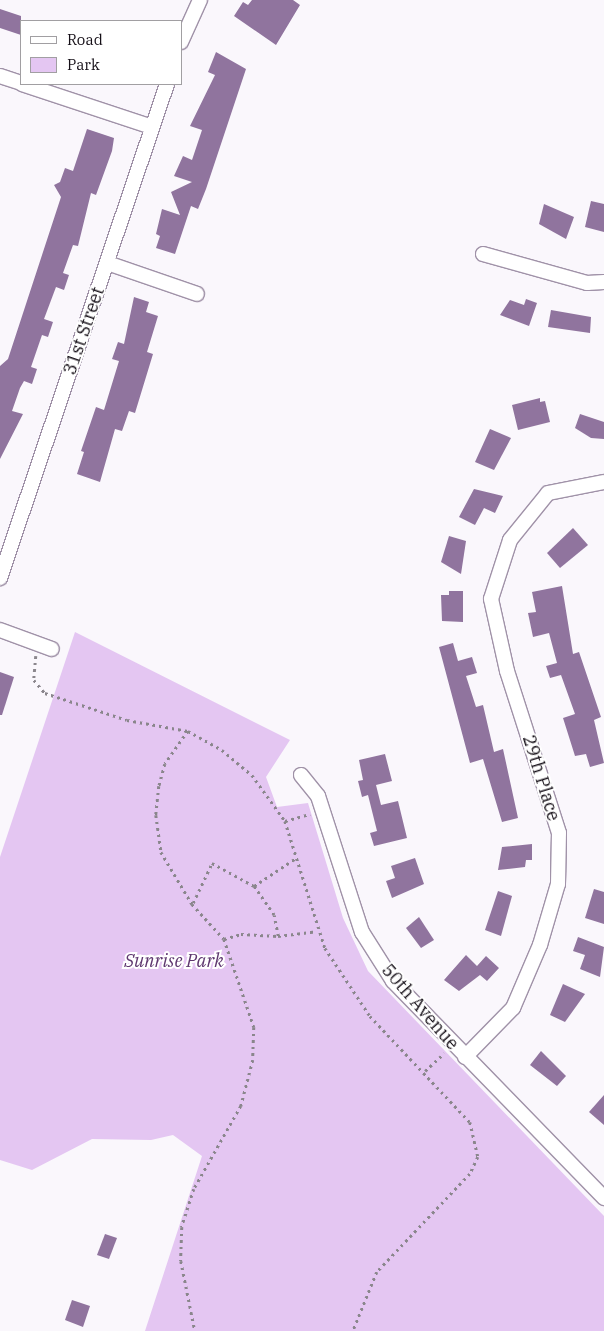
<!DOCTYPE html>
<style>
body{margin:0}
#map{position:relative;width:604px;height:1331px;overflow:hidden;background:#faf7fc;font-family:"IBM Plex Serif",serif}
div>[style]{position:absolute}
[style*='--x']{left:calc(var(--x)*1px);top:calc(var(--y)*1px);width:calc(var(--w)*1px);rotate:calc(var(--a)*1deg)}
.green>*{inset:0;background:#e4c6f2}
.building>*{inset:0;background:#90749e}
.path>*{height:2.5px;margin-top:-1.25px;transform-origin:0;background:repeating-linear-gradient(90deg,#8a868c 0 2.5px,transparent 0 6.5px)}
.roads{filter:drop-shadow(1px 0 #a092a8) drop-shadow(-1px 0 #a092a8) drop-shadow(0 1px #a092a8) drop-shadow(0 -1px #a092a8)}
.street>*{height:14px;margin:-7px;padding:0 7px;transform-origin:7px;border-radius:7px;background:#fff}
span{translate:-50% -50%;white-space:nowrap;text-align:center;line-height:1.15;-webkit-text-stroke:4px #fff;paint-order:stroke}
.street-label{font-size:18px;color:#150f17}
.park-label{font-size:18px;color:#5e376f;font-style:italic}
.legend{position:absolute;left:20px;top:20px;width:162px;height:65px;box-sizing:border-box;background:#fff;border:1px solid #a19fa2;margin:0;padding:6px 9px;list-style:none;font-size:15px;color:#150f17}
.legend li{display:flex;align-items:center;gap:10px;height:25px}
.legend b{width:25px;border:1px solid #a19fa2}
</style>
<div id="map">
<div class="green">
<div style="clip-path:polygon(75px 632px,290px 740px,266px 777px,277px 807px,308px 803px,343px 918px,368px 971px,604px 1216px,604px 1331px,145px 1331px,202px 1156px,173px 1135px,151px 1140px,92px 1139px,32px 1170px,0 1160px,0 857px)"></div>
</div>
<div class="building">
<div style="clip-path:polygon(252px 0,293px 0,300px 5px,276px 45px,234px 16px,243px 2px,248px 5px)"></div>
<div style="clip-path:polygon(0 9px,21px 16px,21px 35px,0 28px)"></div>
<div style="clip-path:polygon(216px 52px,246px 69px,206px 189px,198px 209px,191px 206px,175px 254px,156px 248px,160px 236px,156px 234px,162px 209px,180px 215px,171px 192px,192px 182px,174px 176px,183px 156px,192px 160px,202px 130px,190px 126px,215px 75px,208px 72px)"></div>
<div style="clip-path:polygon(87px 129px,114px 138px,112px 151px,96px 195px,91px 193px,78px 246px,73px 245px,63px 273px,69px 275px,64px 290px,56px 287px,44px 319px,53px 322px,48px 337px,42px 335px,31px 367px,37px 369px,32px 384px,24px 381px,20px 388px,12px 411px,23px 414px,0 459px,0 366px,8px 359px,61px 197px,54px 185px,60px 182px,65px 168px,73px 171px)"></div>
<div style="clip-path:polygon(591px 201px,604px 204px,604px 232px,585px 227px)"></div>
<div style="clip-path:polygon(544px 204px,574px 217px,566px 239px,539px 224px)"></div>
<div style="clip-path:polygon(134px 297px,149px 302px,146px 312px,158px 316px,147px 352px,153px 354px,135px 413px,129px 411px,122px 431px,115px 429px,100px 482px,77px 474px,84px 452px,81px 451px,96px 407px,104px 410px,119px 361px,112px 359px,118px 342px,124px 344px)"></div>
<div style="clip-path:polygon(526px 299px,537px 303px,529px 326px,500px 315px,510px 300px,524px 305px)"></div>
<div style="clip-path:polygon(551px 310px,591px 317px,590px 333px,548px 327px)"></div>
<div style="clip-path:polygon(540px 398px,540px 402px,545px 401px,550px 422px,518px 430px,512px 405px)"></div>
<div style="clip-path:polygon(580px 414px,604px 422px,604px 439px,591px 438px,575px 428px)"></div>
<div style="clip-path:polygon(490px 429px,511px 438px,494px 470px,475px 462px)"></div>
<div style="clip-path:polygon(474px 489px,503px 496px,495px 513px,484px 508px,475px 525px,459px 517px)"></div>
<div style="clip-path:polygon(573px 528px,588px 545px,560px 568px,547px 553px)"></div>
<div style="clip-path:polygon(449px 536px,466px 541px,461px 574px,441px 562px)"></div>
<div style="clip-path:polygon(562px 586px,573px 654px,579px 652px,601px 717px,594px 720px,604px 763px,590px 767px,586px 754px,575px 756px,563px 718px,575px 714px,561px 675px,550px 678px,546px 666px,557px 663px,549px 633px,533px 637px,528px 613px,536px 612px,532px 592px)"></div>
<div style="clip-path:polygon(449px 591px,463px 591px,463px 622px,442px 621px,441px 595px,449px 595px)"></div>
<div style="clip-path:polygon(453px 643px,458px 661px,472px 657px,477px 673px,466px 676px,476px 707px,483px 705px,494px 752px,503px 749px,518px 818px,502px 822px,483px 759px,470px 763px,439px 647px)"></div>
<div style="clip-path:polygon(0 672px,14px 677px,2px 715px,0 715px)"></div>
<div style="clip-path:polygon(385px 754px,392px 781px,376px 785px,381px 805px,398px 801px,407px 838px,374px 846px,370px 833px,377px 831px,368px 795px,362px 797px,358px 781px,363px 780px,359px 760px)"></div>
<div style="clip-path:polygon(532px 844px,532px 860px,526px 860px,525px 867px,498px 870px,502px 847px)"></div>
<div style="clip-path:polygon(415px 858px,424px 884px,392px 898px,386px 881px,395px 878px,391px 866px)"></div>
<div style="clip-path:polygon(594px 889px,604px 892px,604px 924px,585px 918px)"></div>
<div style="clip-path:polygon(498px 891px,512px 896px,501px 936px,485px 930px)"></div>
<div style="clip-path:polygon(419px 917px,434px 940px,421px 948px,406px 928px)"></div>
<div style="clip-path:polygon(578px 937px,604px 947px,600px 977px,580px 969px,585px 955px,573px 951px)"></div>
<div style="clip-path:polygon(466px 955px,477px 966px,486px 956px,499px 968px,487px 981px,480px 975px,459px 991px,444px 980px)"></div>
<div style="clip-path:polygon(563px 984px,585px 994px,565px 1022px,550px 1015px)"></div>
<div style="clip-path:polygon(541px 1051px,566px 1076px,557px 1086px,530px 1065px)"></div>
<div style="clip-path:polygon(604px 1095px,604px 1125px,589px 1112px)"></div>
<div style="clip-path:polygon(105px 1234px,117px 1238px,109px 1259px,97px 1255px)"></div>
<div style="clip-path:polygon(72px 1300px,90px 1306px,83px 1327px,65px 1320px)"></div>
</div>
<div class="path">
<div style="--x:36;--y:656;--w:24;--a:95"></div>
<div style="--x:34;--y:680;--w:17;--a:50"></div>
<div style="--x:45;--y:693;--w:86;--a:18.2"></div>
<div style="--x:127;--y:720;--w:62;--a:10.2"></div>
<div style="--x:188;--y:731;--w:39;--a:29"></div>
<div style="--x:222;--y:750;--w:39;--a:40"></div>
<div style="--x:252;--y:775;--w:57;--a:54.3"></div>
<div style="--x:285;--y:821;--w:133;--a:72.5"></div>
<div style="--x:325;--y:948;--w:82;--a:56.5"></div>
<div style="--x:370;--y:1016;--w:146;--a:46.7"></div>
<div style="--x:470;--y:1122;--w:36;--a:77"></div>
<div style="--x:478;--y:1157;--w:19;--a:115"></div>
<div style="--x:470;--y:1174;--w:135;--a:133.5"></div>
<div style="--x:377;--y:1272;--w:64;--a:112.1"></div>
<div style="--x:188;--y:731;--w:40;--a:124.9"></div>
<div style="--x:165;--y:764;--w:23;--a:105"></div>
<div style="--x:159;--y:786;--w:29;--a:96"></div>
<div style="--x:156;--y:815;--w:37;--a:82"></div>
<div style="--x:161;--y:852;--w:61;--a:59.2"></div>
<div style="--x:192;--y:904;--w:47;--a:47.6"></div>
<div style="--x:224;--y:939;--w:93;--a:71.2"></div>
<div style="--x:254;--y:1027;--w:33;--a:92"></div>
<div style="--x:253;--y:1060;--w:48;--a:104.6"></div>
<div style="--x:241;--y:1106;--w:95;--a:119.5"></div>
<div style="--x:194;--y:1189;--w:40;--a:108"></div>
<div style="--x:182;--y:1227;--w:34;--a:92"></div>
<div style="--x:181;--y:1261;--w:71;--a:78.7"></div>
<div style="--x:285;--y:821;--w:26;--a:-16"></div>
<div style="--x:193;--y:903;--w:44;--a:-64.6"></div>
<div style="--x:212;--y:863;--w:48;--a:28.7"></div>
<div style="--x:278;--y:936;--w:21;--a:-101"></div>
<div style="--x:274;--y:915;--w:35;--a:-125"></div>
<div style="--x:254;--y:886;--w:50;--a:-33.7"></div>
<div style="--x:224;--y:939;--w:18;--a:-16"></div>
<div style="--x:241;--y:934;--w:37;--a:3"></div>
<div style="--x:278;--y:936;--w:39;--a:-7"></div>
<div style="--x:425;--y:1071;--w:26;--a:-43"></div>
</div>
<div class="roads">
<div class="street">
<div style="--x:181;--y:42;--w:46;--a:-65.7"></div>
<div style="--x:0;--y:76;--w:22;--a:18"></div>
<div style="--x:22;--y:84;--w:137;--a:18.3"></div>
<div style="--x:483;--y:254;--w:108;--a:15.6"></div>
<div style="--x:587;--y:283;--w:17;--a:-3"></div>
<div style="--x:107;--y:263;--w:95;--a:19"></div>
<div style="--x:0;--y:578;--w:521;--a:-71.32"></div>
<div style="--x:0;--y:630;--w:55;--a:20.1"></div>
<div style="--x:301;--y:775;--w:27;--a:51"></div>
<div style="--x:318;--y:796;--w:143;--a:72.1"></div>
<div style="--x:362;--y:932;--w:58;--a:57.7"></div>
<div style="--x:393;--y:981;--w:303;--a:45.8"></div>
<div style="--x:465;--y:1057;--w:69;--a:-45.6"></div>
<div style="--x:513;--y:1008;--w:69;--a:-66.8"></div>
<div style="--x:540;--y:945;--w:64;--a:-73.6"></div>
<div style="--x:558;--y:884;--w:51;--a:-88.9"></div>
<div style="--x:559;--y:833;--w:170;--a:-107.8"></div>
<div style="--x:507;--y:671;--w:74;--a:-102.5"></div>
<div style="--x:491;--y:599;--w:62;--a:-72.1"></div>
<div style="--x:510;--y:540;--w:60;--a:-51"></div>
<div style="--x:548;--y:493;--w:57;--a:-11.1"></div>
</div>
</div>
<div class="street-label">
<span style="left:84px;top:331px;rotate:-71deg">31st Street</span>
<span style="left:541px;top:778px;rotate:73deg">29th Place</span>
<span style="left:420px;top:1007px;rotate:49deg">50th Avenue</span>
</div>
<div class="park-label">
<span style="left:174px;top:961px">Sunrise Park</span>
</div>
<ul class="legend">
<li><b style="height:6px;background:#fff"></b>Road</li>
<li><b style="height:14px;background:#e4c6f2"></b>Park</li>
</ul>
</div>
